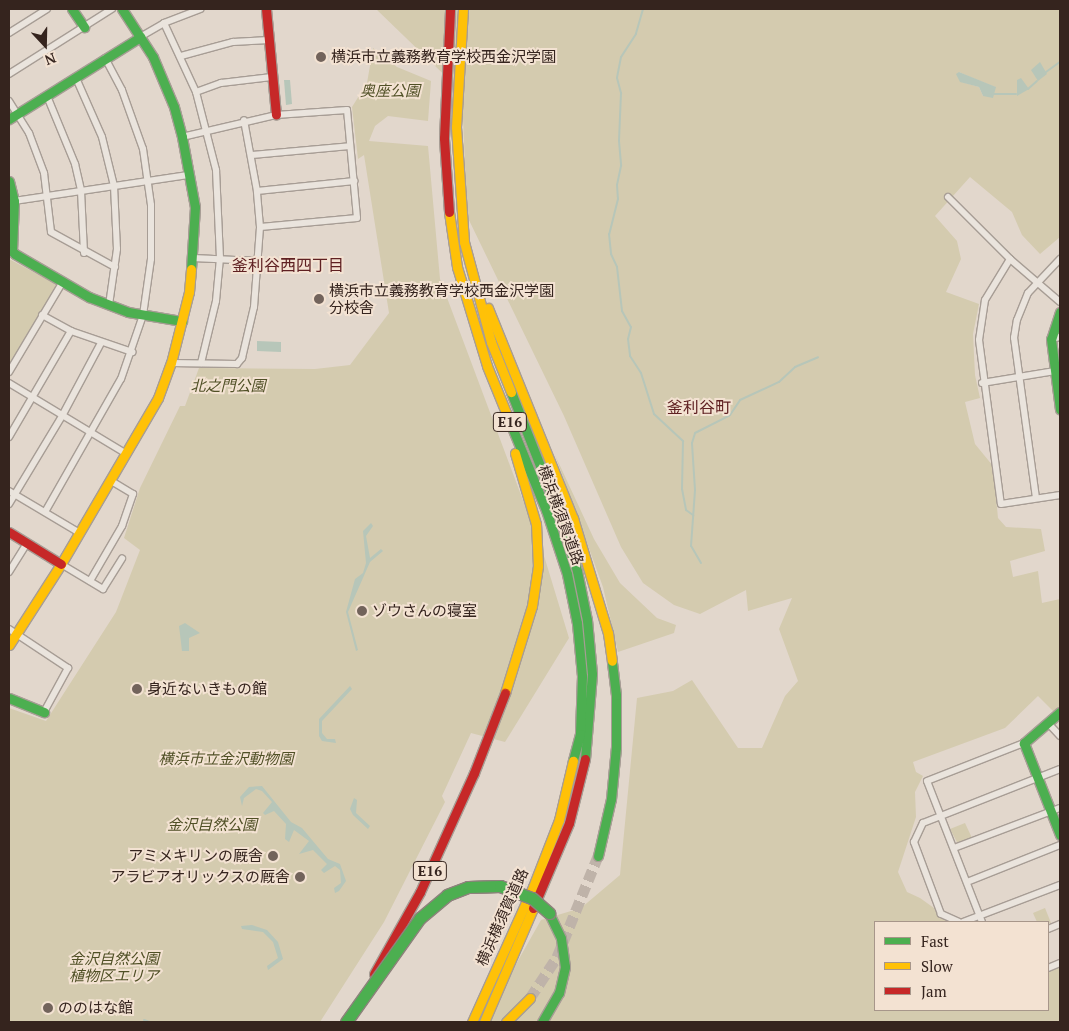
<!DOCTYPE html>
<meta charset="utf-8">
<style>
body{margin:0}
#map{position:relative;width:1069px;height:1031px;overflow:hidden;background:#e2d7cc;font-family:"PT Serif","Noto Sans JP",serif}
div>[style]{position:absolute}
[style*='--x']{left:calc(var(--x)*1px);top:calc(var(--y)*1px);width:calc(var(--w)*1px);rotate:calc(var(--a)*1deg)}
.green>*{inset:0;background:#d4cbaf}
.water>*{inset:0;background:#b7c6b9}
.stream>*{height:2px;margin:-1px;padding:0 1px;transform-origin:1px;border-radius:1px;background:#b7c6b9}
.highway-tunnel>*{height:11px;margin-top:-5.5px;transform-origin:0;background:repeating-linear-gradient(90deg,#bfb3a9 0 11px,transparent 0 16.5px)}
.roads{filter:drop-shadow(1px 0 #a79d95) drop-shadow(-1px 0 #a79d95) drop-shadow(0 1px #a79d95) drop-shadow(0 -1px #a79d95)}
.street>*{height:6px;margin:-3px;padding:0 3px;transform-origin:3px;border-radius:3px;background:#eae4dd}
.fast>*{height:9px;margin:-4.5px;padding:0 4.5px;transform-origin:4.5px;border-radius:4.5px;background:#4caf50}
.slow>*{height:9px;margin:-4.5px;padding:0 4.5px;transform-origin:4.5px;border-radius:4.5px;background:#ffc107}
.jam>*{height:9px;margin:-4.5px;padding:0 4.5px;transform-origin:4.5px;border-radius:4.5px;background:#c62828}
.bridges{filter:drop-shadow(1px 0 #8d827c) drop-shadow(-1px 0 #8d827c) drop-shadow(0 1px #8d827c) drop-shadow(0 -1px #8d827c)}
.fast-bridge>*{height:11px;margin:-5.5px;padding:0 5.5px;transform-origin:5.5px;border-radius:5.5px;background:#4caf50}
.dots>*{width:14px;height:14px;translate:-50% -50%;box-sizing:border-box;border:2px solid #f3e2d2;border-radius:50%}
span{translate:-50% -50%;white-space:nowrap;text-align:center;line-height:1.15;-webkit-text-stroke:4px #f3e2d2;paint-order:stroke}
.shield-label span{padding:1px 4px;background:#f3e2d2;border:1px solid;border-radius:4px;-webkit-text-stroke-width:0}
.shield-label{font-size:14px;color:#35241e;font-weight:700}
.poi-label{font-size:15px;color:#35241e}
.left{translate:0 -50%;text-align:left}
.right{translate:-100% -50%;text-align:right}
.park-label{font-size:15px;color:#505026;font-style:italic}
.street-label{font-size:15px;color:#35241e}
.neighbourhood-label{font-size:16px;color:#5f2022}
.frame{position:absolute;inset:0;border:10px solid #35241e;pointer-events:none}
.legend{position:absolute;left:874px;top:921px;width:175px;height:90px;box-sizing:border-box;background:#f3e2d2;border:1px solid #a7968a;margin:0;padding:6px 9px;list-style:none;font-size:15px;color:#35241e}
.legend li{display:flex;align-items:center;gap:10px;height:25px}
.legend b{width:25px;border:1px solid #a7968a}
.north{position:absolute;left:20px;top:20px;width:50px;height:50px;-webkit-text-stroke:4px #f3e2d2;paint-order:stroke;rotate:159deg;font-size:14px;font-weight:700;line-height:20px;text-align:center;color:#35241e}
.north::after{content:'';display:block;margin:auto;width:18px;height:22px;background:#35241e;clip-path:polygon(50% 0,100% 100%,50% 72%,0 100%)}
</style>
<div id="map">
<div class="green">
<div style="clip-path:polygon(evenodd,376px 9px,1060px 9px,1060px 237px,1040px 254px,1022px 235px,1012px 212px,970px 177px,935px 216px,957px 241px,961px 259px,946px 292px,979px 304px,973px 334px,975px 375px,980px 398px,965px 402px,975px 444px,993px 466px,998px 518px,1006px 527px,1041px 529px,1045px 551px,1010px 561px,1013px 577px,1038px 571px,1042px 603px,1060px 599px,1060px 706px,1054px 712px,1038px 696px,1005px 728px,913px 762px,916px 772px,923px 776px,915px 792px,916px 817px,898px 872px,907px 892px,920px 898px,934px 908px,939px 917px,952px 922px,875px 922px,875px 1010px,1048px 1010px,1048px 972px,1060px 967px,1060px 1022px,490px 1022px,511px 973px,541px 920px,581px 908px,620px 875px,637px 698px,673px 691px,692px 680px,738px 748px,762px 748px,785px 696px,798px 681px,779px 629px,792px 598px,748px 611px,746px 590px,700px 614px,674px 605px,643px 583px,621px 547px,564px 416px,467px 216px,462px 92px,376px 9px,959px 72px,968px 76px,995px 87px,983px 96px,979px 87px,962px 82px,959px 72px)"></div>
<div style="clip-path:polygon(373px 48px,397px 67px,431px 81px,428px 121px,388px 116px,375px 126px,369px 141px,428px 146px,440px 279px,545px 559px,569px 638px,505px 742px,471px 733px,442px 796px,445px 802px,384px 922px,320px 1022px,9px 1022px,9px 708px,46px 721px,116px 612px,140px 550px,124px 538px,140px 488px,180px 406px,185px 406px,199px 368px,315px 369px,350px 365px,389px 313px,364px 155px,358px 159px,352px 107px,367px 83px)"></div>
<div style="clip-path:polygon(9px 259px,54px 283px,56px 287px,9px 367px)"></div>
<div style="clip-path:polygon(555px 455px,594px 539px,620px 583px,657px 618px,676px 625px,674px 633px,618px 652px,603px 587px)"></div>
<div style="clip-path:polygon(965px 823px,972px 838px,958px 844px,950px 829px)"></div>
<div style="clip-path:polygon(1045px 908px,1051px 923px,1037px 922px,1033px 913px)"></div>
</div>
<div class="water">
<div style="clip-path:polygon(1040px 62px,1047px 74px,1038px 81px,1031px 70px)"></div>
<div style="clip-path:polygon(959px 72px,996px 87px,993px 98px,983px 96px,979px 87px,960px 82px,956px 74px)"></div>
<div style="clip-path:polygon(1021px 78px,1029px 89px,1017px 96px,1017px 80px)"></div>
<div style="clip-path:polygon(284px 80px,290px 80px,292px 104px,286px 105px)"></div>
<div style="clip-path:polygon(257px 341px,281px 342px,281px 352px,257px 351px)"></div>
<div style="clip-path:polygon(371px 523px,373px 526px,366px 536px,370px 558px,381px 549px,383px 551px,370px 562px,348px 612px,358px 650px,356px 651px,346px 612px,355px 579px,363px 573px,366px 563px,363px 531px)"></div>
<div style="clip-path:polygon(185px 623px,200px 633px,189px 638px,189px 651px,182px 651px,179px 626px)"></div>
<div style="clip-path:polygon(350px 686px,352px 689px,322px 721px,322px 733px,327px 739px,335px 739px,336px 743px,322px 741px,319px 736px,319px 719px)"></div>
<div style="clip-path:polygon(262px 786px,291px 822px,302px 828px,328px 859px,340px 864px,346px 881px,339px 891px,335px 893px,334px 888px,341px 883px,340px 870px,335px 866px,324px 873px,321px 870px,327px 864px,313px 850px,299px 854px,309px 841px,294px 830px,289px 842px,285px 839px,286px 824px,274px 811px,265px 815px,263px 813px,272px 802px,262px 791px,256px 789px,244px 798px,242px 806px,240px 797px,249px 787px)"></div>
<div style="clip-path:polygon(354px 798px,357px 800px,356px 813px,370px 826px,368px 829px,353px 815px,350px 809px)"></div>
<div style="clip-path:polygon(252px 925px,267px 930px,278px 942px,283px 959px,268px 970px,267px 966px,278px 958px,273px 942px,263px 932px,242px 929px,241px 926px)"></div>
</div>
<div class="stream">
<div style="--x:643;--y:9;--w:26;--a:106"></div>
<div style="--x:636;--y:34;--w:27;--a:123"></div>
<div style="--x:621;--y:57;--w:21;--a:101"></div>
<div style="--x:617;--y:78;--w:16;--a:75"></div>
<div style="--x:621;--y:93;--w:48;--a:92.4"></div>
<div style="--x:619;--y:141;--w:25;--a:85"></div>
<div style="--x:621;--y:166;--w:19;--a:102"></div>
<div style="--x:617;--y:185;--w:14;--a:86"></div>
<div style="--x:618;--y:199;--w:36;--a:104"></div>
<div style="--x:609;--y:234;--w:20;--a:84"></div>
<div style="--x:611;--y:254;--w:14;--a:65"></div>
<div style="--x:617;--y:267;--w:44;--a:83.5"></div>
<div style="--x:622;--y:311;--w:18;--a:61"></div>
<div style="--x:631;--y:327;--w:12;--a:104"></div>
<div style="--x:628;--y:339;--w:17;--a:83"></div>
<div style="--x:630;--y:356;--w:20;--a:57"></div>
<div style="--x:641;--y:373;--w:43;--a:72.4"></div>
<div style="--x:654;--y:414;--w:40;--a:43"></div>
<div style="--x:683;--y:441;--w:48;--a:91.2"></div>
<div style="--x:682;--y:489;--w:21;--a:79"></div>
<div style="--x:686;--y:510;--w:9;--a:36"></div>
<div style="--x:1046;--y:72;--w:17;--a:-36"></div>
<div style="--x:1028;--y:89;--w:12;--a:-42"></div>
<div style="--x:992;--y:94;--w:24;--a:0"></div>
<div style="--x:701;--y:563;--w:20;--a:-120"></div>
<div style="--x:691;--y:546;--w:56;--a:-85.9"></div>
<div style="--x:695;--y:490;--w:47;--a:-93.7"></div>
<div style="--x:692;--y:443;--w:10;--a:-73"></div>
<div style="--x:695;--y:433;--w:39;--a:-27"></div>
<div style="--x:730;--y:415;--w:18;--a:-56"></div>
<div style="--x:740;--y:400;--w:43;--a:-24.8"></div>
<div style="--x:779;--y:382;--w:22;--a:-43"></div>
<div style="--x:795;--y:367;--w:25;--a:-23"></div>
<div style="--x:144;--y:1020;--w:6;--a:18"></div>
</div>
<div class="highway-tunnel">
<div style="--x:530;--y:998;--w:49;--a:-56.6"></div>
<div style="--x:557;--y:957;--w:109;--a:-67.9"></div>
</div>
<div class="roads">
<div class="street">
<div style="--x:164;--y:23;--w:76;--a:65.1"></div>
<div style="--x:196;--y:92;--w:81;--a:75.6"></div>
<div style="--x:216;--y:170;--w:88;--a:87.4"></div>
<div style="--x:220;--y:258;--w:43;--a:95.3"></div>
<div style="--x:216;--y:301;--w:64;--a:103.6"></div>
<div style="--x:9;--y:33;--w:45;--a:-32.3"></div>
<div style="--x:140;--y:37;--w:28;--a:-30"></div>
<div style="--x:164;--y:23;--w:39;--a:-21"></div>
<div style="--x:181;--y:56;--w:54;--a:-15.1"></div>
<div style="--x:233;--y:42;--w:36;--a:-3"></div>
<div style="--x:9;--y:74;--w:122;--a:-32.3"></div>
<div style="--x:76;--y:78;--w:64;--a:66.2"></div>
<div style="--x:102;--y:137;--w:50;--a:76.2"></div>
<div style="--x:114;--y:186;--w:63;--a:87.3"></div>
<div style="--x:117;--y:249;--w:57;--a:98.1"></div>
<div style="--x:196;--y:92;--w:27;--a:-20"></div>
<div style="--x:221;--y:83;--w:51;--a:-6.7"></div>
<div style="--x:47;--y:96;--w:74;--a:67.6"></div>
<div style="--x:75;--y:164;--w:28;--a:77"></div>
<div style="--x:81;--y:191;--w:62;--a:87.2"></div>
<div style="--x:9;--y:101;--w:38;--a:58"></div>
<div style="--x:29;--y:133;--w:43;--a:69.4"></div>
<div style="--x:44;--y:173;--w:59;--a:83.2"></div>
<div style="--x:51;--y:232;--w:73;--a:28.7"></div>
<div style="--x:182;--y:137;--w:97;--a:-13.2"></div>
<div style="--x:276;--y:115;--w:71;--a:-4"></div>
<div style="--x:347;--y:110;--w:108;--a:84.7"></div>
<div style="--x:357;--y:218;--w:97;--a:174.7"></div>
<div style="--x:252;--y:155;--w:98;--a:-5.2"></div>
<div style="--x:257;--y:191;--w:98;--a:-5.9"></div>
<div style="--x:948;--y:197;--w:88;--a:45"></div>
<div style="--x:1010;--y:259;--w:66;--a:40.7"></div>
<div style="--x:14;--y:201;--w:176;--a:-8.5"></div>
<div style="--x:193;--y:258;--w:64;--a:2.7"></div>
<div style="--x:1010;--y:259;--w:48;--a:121.4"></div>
<div style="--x:985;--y:300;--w:40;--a:98.5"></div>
<div style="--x:979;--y:340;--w:165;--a:82.4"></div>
<div style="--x:1001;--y:504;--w:60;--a:-8.7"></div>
<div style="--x:42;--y:315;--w:33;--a:29"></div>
<div style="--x:71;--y:331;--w:65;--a:19"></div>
<div style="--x:1051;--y:339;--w:9;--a:-13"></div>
<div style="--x:171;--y:363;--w:66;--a:0.9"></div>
<div style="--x:237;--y:364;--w:8;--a:-50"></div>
<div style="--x:242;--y:358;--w:52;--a:-76.8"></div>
<div style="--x:254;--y:307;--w:80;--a:-85.7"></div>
<div style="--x:260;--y:227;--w:36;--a:-95"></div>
<div style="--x:257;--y:191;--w:72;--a:-100.4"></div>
<div style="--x:9;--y:372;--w:104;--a:-59.2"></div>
<div style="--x:9;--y:383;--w:135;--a:31.1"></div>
<div style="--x:982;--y:383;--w:74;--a:-9.3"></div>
<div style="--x:9;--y:437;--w:123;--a:-59.7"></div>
<div style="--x:9;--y:491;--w:80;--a:30.7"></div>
<div style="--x:1036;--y:498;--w:162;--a:-97.8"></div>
<div style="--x:1014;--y:338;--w:18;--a:-81"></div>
<div style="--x:1017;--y:320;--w:29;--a:-68"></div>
<div style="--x:1028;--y:293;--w:47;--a:-46.7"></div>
<div style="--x:9;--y:504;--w:103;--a:-58.9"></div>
<div style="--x:62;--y:416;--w:83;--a:-61.9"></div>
<div style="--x:45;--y:512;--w:153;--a:-60.3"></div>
<div style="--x:121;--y:379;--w:68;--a:-71"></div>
<div style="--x:143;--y:315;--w:57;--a:-81.9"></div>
<div style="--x:151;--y:259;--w:54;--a:-90"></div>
<div style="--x:151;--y:205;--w:57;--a:-98.1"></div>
<div style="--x:143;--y:149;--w:63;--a:-109.6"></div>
<div style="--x:122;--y:90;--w:36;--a:-118"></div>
<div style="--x:61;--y:564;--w:49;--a:30.8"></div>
<div style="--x:103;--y:589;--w:36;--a:-58"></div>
<div style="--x:9;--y:572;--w:34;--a:-58"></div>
<div style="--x:90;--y:581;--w:64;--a:-59.8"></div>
<div style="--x:122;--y:526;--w:34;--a:-71"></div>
<div style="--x:133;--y:494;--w:27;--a:-149"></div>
<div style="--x:9;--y:629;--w:71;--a:33.5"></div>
<div style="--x:68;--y:668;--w:50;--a:118.6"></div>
<div style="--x:1048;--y:723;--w:18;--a:47"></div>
<div style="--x:954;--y:848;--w:113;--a:-20.7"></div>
<div style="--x:967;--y:882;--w:100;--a:-21.7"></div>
<div style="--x:959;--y:922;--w:20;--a:-156"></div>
<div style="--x:941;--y:914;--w:77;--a:-110.6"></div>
<div style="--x:914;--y:842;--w:21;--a:-65"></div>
<div style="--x:923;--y:823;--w:147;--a:-21.5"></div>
<div style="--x:963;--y:922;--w:104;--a:-20.9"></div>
<div style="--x:982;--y:922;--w:151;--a:-111.3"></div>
<div style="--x:927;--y:781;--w:104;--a:-21.4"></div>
<div style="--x:1048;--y:929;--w:13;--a:-23"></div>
<div style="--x:1048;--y:968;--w:13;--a:-23"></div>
</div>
<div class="fast">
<div style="--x:72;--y:9;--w:22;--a:56"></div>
<div style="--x:122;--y:9;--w:57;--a:57.1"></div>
<div style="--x:153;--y:57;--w:54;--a:67.2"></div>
<div style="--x:174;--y:107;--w:31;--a:75"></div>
<div style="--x:182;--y:137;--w:71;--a:79.5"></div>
<div style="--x:195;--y:207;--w:62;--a:93.7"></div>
<div style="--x:9;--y:119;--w:155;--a:-32"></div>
<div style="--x:9;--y:181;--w:21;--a:76"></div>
<div style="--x:14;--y:201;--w:50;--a:92.3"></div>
<div style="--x:12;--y:251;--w:4;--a:45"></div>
<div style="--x:15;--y:254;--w:86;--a:30.2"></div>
<div style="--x:89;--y:297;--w:42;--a:21"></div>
<div style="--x:128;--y:312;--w:55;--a:9.5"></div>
<div style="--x:1060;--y:312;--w:28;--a:108"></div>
<div style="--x:1051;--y:339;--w:71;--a:82.7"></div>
<div style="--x:511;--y:392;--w:123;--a:68.5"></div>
<div style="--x:556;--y:506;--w:68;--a:72.1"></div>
<div style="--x:577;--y:571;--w:50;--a:78.5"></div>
<div style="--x:587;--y:620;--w:54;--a:84.7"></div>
<div style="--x:592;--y:674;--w:85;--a:94.7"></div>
<div style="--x:509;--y:420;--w:97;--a:67.7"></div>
<div style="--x:546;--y:510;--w:67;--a:71.8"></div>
<div style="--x:567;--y:574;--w:50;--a:78.5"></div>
<div style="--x:577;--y:623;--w:53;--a:84.6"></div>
<div style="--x:582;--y:676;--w:58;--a:92"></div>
<div style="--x:580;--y:734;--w:28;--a:105"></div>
<div style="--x:9;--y:698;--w:38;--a:22"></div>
<div style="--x:1060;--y:712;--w:48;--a:139.3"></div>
<div style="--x:1024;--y:743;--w:99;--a:68.6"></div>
<div style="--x:598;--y:856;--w:58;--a:-77.2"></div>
<div style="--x:611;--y:799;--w:52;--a:-84.5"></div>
<div style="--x:616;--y:747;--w:52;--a:-90"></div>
<div style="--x:616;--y:695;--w:34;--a:-97"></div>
<div style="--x:542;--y:1022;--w:34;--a:-60"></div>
<div style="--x:559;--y:993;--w:27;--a:-77"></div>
<div style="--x:565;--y:967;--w:29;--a:-98"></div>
<div style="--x:561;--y:938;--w:28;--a:-116"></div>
</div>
<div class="slow">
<div style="--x:463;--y:9;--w:118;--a:93.4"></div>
<div style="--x:456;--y:127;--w:115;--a:86"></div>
<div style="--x:464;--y:242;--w:104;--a:74.9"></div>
<div style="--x:491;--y:342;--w:54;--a:68.2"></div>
<div style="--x:449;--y:212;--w:56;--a:81.7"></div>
<div style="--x:457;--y:267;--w:103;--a:73.1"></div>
<div style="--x:487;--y:366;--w:58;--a:67.8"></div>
<div style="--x:488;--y:308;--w:227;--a:68"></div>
<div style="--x:573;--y:518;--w:120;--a:73.1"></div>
<div style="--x:608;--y:633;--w:28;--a:82"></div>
<div style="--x:9;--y:645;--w:96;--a:-57.3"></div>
<div style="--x:61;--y:564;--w:192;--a:-59.7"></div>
<div style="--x:158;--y:398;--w:37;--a:-70"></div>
<div style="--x:171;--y:363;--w:73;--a:-75.8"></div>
<div style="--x:189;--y:292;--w:23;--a:-85"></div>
<div style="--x:505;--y:693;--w:91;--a:-72.8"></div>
<div style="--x:532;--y:606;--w:40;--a:-81.5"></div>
<div style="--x:538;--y:566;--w:42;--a:-92.7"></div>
<div style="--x:536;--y:524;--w:74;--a:-106.5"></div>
<div style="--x:472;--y:1022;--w:148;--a:-65.7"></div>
<div style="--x:533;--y:887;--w:72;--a:-68.8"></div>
<div style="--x:559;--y:820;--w:61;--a:-76.7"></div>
<div style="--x:484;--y:1022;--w:124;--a:-66.7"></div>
<div style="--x:506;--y:1022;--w:34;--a:-45"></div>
</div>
<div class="jam">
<div style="--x:266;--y:9;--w:106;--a:84.6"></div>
<div style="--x:449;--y:212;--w:74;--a:-93.9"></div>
<div style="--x:444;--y:138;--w:129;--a:-87.3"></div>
<div style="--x:9;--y:532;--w:61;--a:31.6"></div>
<div style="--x:533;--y:908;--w:92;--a:-67"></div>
<div style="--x:569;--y:823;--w:66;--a:-76"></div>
<div style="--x:374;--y:974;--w:94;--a:-60.7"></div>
<div style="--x:420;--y:892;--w:131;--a:-65.6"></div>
<div style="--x:474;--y:773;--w:86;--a:-68.8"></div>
</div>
</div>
<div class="bridges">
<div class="fast-bridge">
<div style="--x:346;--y:1022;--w:128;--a:-54.6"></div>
<div style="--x:420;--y:918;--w:35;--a:-40"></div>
<div style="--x:447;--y:895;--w:22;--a:-21"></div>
<div style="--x:468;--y:887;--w:32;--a:-2"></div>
<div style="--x:500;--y:886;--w:34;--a:21"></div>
<div style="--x:532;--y:898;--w:23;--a:41"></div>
</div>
</div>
<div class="dots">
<div style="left:321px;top:57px;background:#72635b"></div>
<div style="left:319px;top:299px;background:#72635b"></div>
<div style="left:362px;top:611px;background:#72635b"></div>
<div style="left:137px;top:689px;background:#72635b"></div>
<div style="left:273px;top:856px;background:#72635b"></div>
<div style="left:300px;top:877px;background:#72635b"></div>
<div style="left:48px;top:1008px;background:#72635b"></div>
</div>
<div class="shield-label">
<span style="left:510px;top:422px">E16</span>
<span style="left:430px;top:871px">E16</span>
</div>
<div class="poi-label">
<span class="left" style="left:331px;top:57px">横浜市立義務教育学校西金沢学園</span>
<span class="left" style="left:329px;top:299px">横浜市立義務教育学校西金沢学園<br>分校舎</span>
<span class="left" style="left:372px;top:611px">ゾウさんの寝室</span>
<span class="left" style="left:147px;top:689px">身近ないきもの館</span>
<span class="right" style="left:263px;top:856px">アミメキリンの厩舎</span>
<span class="right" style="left:290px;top:877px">アラビアオリックスの厩舎</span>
<span class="left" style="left:58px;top:1008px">ののはな館</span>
</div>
<div class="park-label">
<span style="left:390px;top:91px">奥座公園</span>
<span style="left:228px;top:386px">北之門公園</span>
<span style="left:226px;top:759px">横浜市立金沢動物園</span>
<span style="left:212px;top:825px">金沢自然公園</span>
<span style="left:114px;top:967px">金沢自然公園<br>植物区エリア</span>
</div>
<div class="street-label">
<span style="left:561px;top:515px;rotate:70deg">横浜横須賀道路</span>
<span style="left:502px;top:917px;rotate:-66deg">横浜横須賀道路</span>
</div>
<div class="neighbourhood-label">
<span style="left:288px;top:265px">釜利谷西四丁目</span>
<span style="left:699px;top:407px">釜利谷町</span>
</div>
<div class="frame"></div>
<ul class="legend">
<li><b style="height:6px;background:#4caf50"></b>Fast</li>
<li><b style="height:6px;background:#ffc107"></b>Slow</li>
<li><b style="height:6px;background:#c62828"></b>Jam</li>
</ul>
<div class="north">N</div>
</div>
